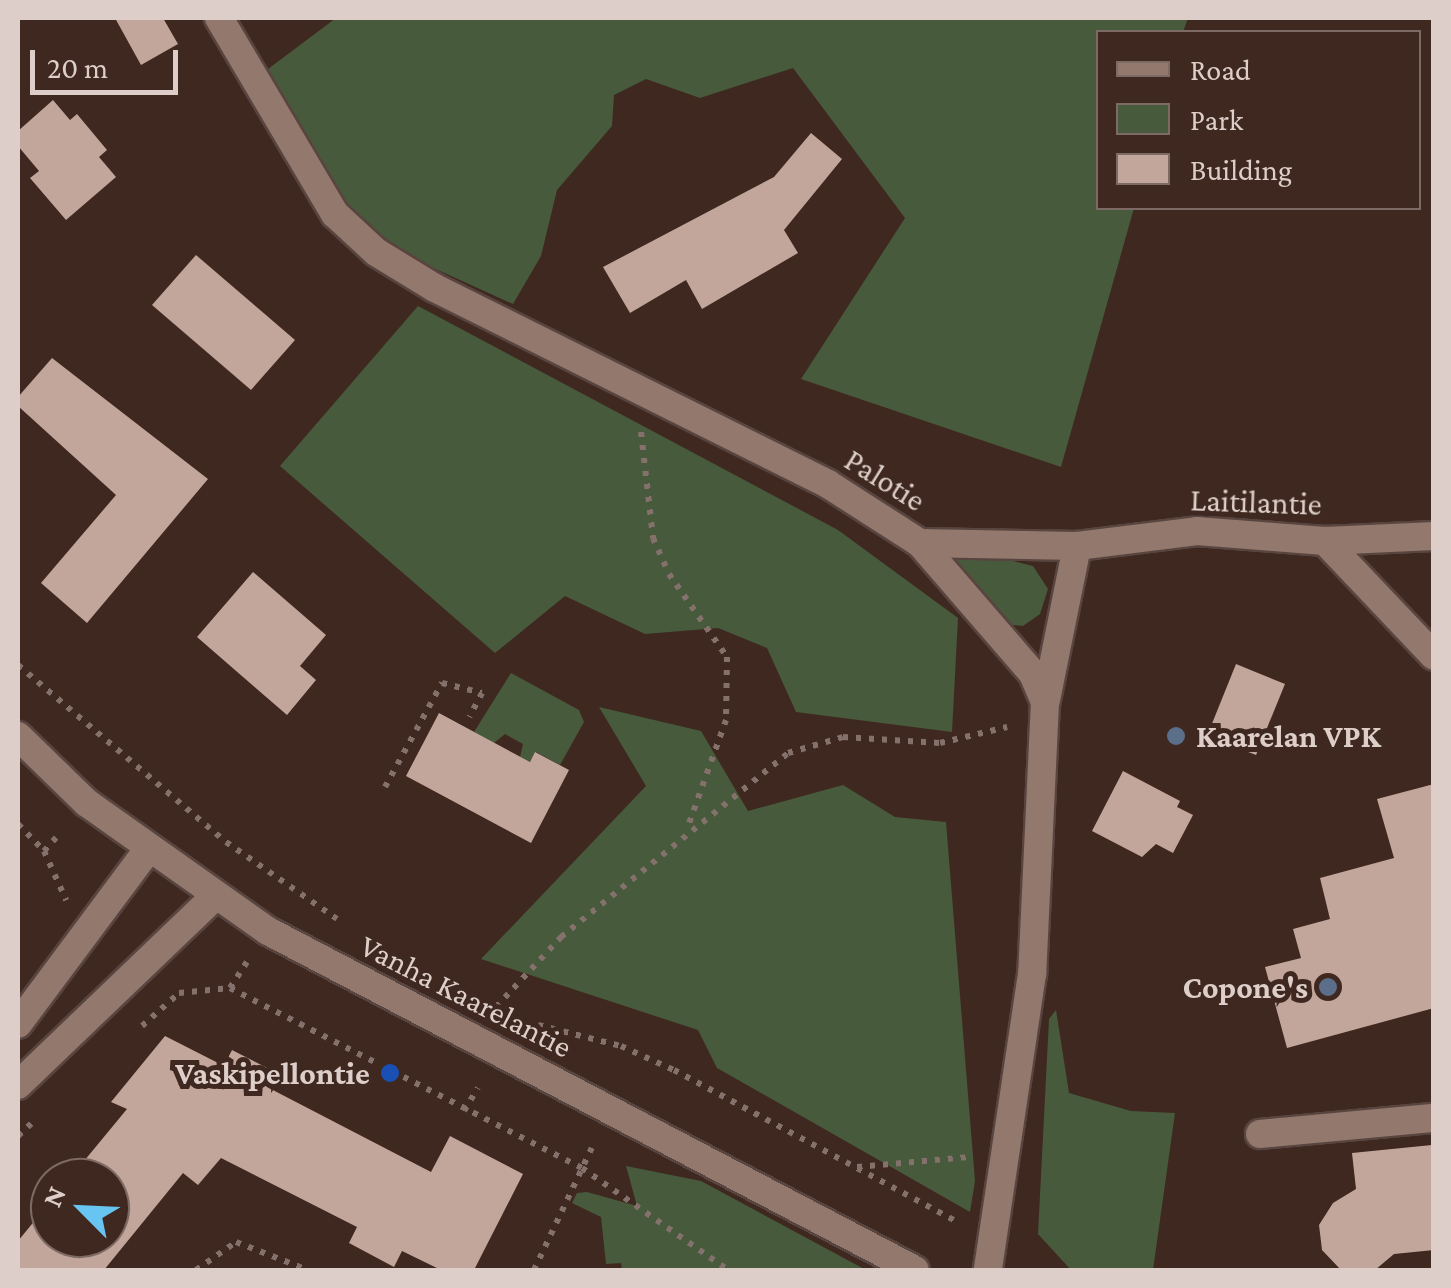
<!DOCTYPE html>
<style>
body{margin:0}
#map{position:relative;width:1451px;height:1288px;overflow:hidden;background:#3f2820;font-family:"Crimson Pro",serif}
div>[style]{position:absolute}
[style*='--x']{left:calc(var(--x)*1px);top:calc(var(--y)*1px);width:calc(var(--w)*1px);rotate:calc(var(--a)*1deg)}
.green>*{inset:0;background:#475a3c}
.building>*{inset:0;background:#c2a69b}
.path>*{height:6px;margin-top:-3px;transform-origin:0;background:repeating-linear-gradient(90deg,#85716b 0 5px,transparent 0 13px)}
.roads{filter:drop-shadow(2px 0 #59453f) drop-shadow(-2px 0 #59453f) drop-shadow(0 2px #59453f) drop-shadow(0 -2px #59453f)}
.service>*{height:28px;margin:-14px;padding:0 14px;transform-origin:14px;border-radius:14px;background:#93786e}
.minor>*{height:28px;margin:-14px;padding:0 14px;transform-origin:14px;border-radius:14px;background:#93786e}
.secondary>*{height:28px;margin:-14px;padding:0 14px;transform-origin:14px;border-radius:14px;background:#93786e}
.dots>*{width:28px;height:28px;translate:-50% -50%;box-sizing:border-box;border:5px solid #3f2820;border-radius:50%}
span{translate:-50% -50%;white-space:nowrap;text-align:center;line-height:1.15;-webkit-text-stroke:10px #3f2820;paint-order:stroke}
.street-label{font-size:32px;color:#ddcec9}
.poi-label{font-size:32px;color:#ddcec9;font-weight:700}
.left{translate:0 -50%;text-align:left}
.right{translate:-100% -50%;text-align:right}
.frame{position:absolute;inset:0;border:20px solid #ddcec9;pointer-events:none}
.legend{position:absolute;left:1096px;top:30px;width:325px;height:180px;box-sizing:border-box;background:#3f2820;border:2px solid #7e6a64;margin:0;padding:12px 18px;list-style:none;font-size:30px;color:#ddcec9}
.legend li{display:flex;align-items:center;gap:20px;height:50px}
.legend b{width:50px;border:2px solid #7e6a64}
.north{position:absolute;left:30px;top:1158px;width:100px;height:100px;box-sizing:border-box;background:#3f2820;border:2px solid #7e6a64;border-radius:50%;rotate:294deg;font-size:28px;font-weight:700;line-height:40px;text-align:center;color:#ddcec9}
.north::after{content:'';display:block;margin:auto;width:35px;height:45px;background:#68c4f0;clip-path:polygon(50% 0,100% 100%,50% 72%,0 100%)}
.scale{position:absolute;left:30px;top:50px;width:148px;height:45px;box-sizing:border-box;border:5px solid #ddcec9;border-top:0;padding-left:12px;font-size:30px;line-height:35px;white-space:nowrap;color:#ddcec9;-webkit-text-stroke:8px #3f2820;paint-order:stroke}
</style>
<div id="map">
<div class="green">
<div style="clip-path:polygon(336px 18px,1188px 18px,1183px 32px,1098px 32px,1098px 208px,1134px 208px,1061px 467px,801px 379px,905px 218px,793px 68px,700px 98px,646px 79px,614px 95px,612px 126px,557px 190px,541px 256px,513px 304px,418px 261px,361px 221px,297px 144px,260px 75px)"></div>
<div style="clip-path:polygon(418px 306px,838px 530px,958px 618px,952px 732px,796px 712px,767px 648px,718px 628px,645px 634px,565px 596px,495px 653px,280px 466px)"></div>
<div style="clip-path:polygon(958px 547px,1033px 566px,1048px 589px,1040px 614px,1023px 626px,1006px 624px,947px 553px)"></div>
<div style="clip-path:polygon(511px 673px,579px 710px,584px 722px,560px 765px,536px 752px,530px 762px,520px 757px,523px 744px,505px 734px,494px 743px,474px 732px)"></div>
<div style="clip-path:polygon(599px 707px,701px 731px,748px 811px,843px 785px,895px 817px,946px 822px,975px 1181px,970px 1212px,717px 1068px,698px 1030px,481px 959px,646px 786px)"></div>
<div style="clip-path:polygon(1056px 1010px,1069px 1093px,1131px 1111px,1175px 1113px,1153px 1270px,1071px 1270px,1038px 1234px,1049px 1019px)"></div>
<div style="clip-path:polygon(626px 1166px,701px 1181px,866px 1270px,622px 1270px,621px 1263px,606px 1264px,601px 1217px,572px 1203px,577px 1193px,587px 1192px,637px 1206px)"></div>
</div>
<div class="building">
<div style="clip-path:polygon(115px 18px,163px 18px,178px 44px,141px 65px)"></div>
<div style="clip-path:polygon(53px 100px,70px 120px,77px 114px,107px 150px,99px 157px,116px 177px,66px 220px,30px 178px,39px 171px,18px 146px,18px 131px)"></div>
<div style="clip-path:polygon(811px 133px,842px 159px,784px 230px,798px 253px,702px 309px,686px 280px,630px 313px,603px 267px,774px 177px)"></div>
<div style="clip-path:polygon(196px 255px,295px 340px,251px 390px,152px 305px)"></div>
<div style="clip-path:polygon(52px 358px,208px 479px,87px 623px,41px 583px,116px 495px,18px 406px,18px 397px)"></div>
<div style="clip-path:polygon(253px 572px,326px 635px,300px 666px,316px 680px,287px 715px,197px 637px)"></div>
<div style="clip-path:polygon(1236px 664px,1285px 684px,1256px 755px,1207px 736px)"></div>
<div style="clip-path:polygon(439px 713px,530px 762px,535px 752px,569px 770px,531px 843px,406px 776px)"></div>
<div style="clip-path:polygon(1123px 771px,1180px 801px,1177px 807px,1193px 815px,1173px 853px,1156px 844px,1142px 857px,1092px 831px)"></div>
<div style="clip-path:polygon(1434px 784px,1434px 1008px,1287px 1048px,1265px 967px,1301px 958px,1293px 929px,1330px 919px,1320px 878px,1394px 858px,1377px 799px)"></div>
<div style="clip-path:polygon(165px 1036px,224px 1066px,232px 1050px,277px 1073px,269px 1088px,431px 1172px,450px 1136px,523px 1174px,474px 1270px,441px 1270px,402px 1251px,394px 1267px,349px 1243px,357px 1227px,221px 1158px,198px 1185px,183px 1173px,104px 1270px,18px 1270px,18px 1241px,50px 1202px,50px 1238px,110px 1238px,110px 1178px,70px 1178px,127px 1109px,111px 1102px)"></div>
<div style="clip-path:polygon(1432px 1145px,1434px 1250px,1394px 1254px,1375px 1270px,1341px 1270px,1322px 1250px,1319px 1225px,1333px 1203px,1356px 1189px,1352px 1153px)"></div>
</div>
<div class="path">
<div style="--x:641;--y:432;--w:107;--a:83.5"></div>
<div style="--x:653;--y:538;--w:39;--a:66"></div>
<div style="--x:669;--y:574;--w:101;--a:55.1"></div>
<div style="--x:727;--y:657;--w:63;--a:90.9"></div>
<div style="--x:726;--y:720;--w:116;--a:109.7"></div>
<div style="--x:18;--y:665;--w:273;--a:40.4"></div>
<div style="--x:226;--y:842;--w:135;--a:34.7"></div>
<div style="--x:385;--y:787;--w:119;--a:-61.3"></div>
<div style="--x:442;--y:683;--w:41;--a:14"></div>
<div style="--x:482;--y:693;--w:27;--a:118"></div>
<div style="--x:18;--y:824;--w:37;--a:46"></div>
<div style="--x:44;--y:851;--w:54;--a:65.8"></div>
<div style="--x:44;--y:851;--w:25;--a:-48"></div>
<div style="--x:230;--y:988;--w:31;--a:-57"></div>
<div style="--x:496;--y:1007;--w:96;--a:-47.1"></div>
<div style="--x:561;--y:937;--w:292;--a:-39"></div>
<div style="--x:788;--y:753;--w:57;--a:-16.2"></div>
<div style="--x:843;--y:737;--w:97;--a:3.5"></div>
<div style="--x:940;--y:743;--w:69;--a:-13.4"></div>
<div style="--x:538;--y:1025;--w:86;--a:14.2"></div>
<div style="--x:621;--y:1046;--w:58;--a:24.4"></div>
<div style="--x:674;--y:1070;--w:323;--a:28.2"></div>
<div style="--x:142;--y:1026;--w:50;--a:-41.7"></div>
<div style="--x:179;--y:993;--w:51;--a:-5.6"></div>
<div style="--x:230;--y:988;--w:395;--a:27.1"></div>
<div style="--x:582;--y:1168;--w:178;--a:34.9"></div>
<div style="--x:464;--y:1111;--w:27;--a:-59"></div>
<div style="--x:18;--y:1136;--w:23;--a:-43"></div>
<div style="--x:857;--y:1167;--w:111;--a:-5.1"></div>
<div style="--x:196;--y:1270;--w:49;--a:-35"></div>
<div style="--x:236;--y:1242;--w:77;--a:21.3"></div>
<div style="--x:534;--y:1270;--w:138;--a:-64.7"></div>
</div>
<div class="roads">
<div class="service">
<div style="--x:1260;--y:1134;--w:175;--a:-5.3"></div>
</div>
<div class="minor">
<div style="--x:219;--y:18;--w:228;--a:59.4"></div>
<div style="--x:335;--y:214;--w:56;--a:42.8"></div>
<div style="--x:376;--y:252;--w:69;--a:31.4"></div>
<div style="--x:435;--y:288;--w:439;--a:26.5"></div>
<div style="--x:828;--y:484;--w:109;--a:32.7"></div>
<div style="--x:920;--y:543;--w:173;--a:49.2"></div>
<div style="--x:1033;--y:674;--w:30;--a:67"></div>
<div style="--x:1045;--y:702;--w:272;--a:92.7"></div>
<div style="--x:1032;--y:974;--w:299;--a:98.5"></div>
<div style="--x:1325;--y:541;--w:158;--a:46.5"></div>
<div style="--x:920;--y:543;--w:157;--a:1.1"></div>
<div style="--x:1046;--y:700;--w:157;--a:-78.6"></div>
<div style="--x:1077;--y:546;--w:121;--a:-7.1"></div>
<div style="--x:1197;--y:531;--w:128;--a:4.5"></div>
<div style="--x:1325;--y:541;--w:109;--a:-2.6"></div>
<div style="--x:18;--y:1024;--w:219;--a:-53.3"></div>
<div style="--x:18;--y:1085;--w:273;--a:-43.8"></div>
</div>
<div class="secondary">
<div style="--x:18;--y:736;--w:96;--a:44.2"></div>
<div style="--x:87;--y:803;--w:222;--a:35.3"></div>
<div style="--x:268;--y:931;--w:730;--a:27.65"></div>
</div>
</div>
<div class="dots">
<div style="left:1176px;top:736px;background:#5c6f8a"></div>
<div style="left:1328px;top:987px;background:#5c6f8a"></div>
<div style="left:390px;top:1073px;background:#1a4fb4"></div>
</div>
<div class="street-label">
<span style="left:885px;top:480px;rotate:32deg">Palotie</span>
<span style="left:1256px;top:502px;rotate:2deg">Laitilantie</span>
<span style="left:466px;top:996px;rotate:27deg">Vanha Kaarelantie</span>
</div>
<div class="poi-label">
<span class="left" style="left:1196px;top:736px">Kaarelan VPK</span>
<span class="right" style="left:1308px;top:987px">Copone's</span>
<span class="right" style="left:370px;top:1073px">Vaskipellontie</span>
</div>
<div class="frame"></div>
<ul class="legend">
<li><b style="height:12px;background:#93786e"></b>Road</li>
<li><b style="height:28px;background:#475a3c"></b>Park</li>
<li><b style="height:28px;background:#c2a69b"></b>Building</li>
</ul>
<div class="north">N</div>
<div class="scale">20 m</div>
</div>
